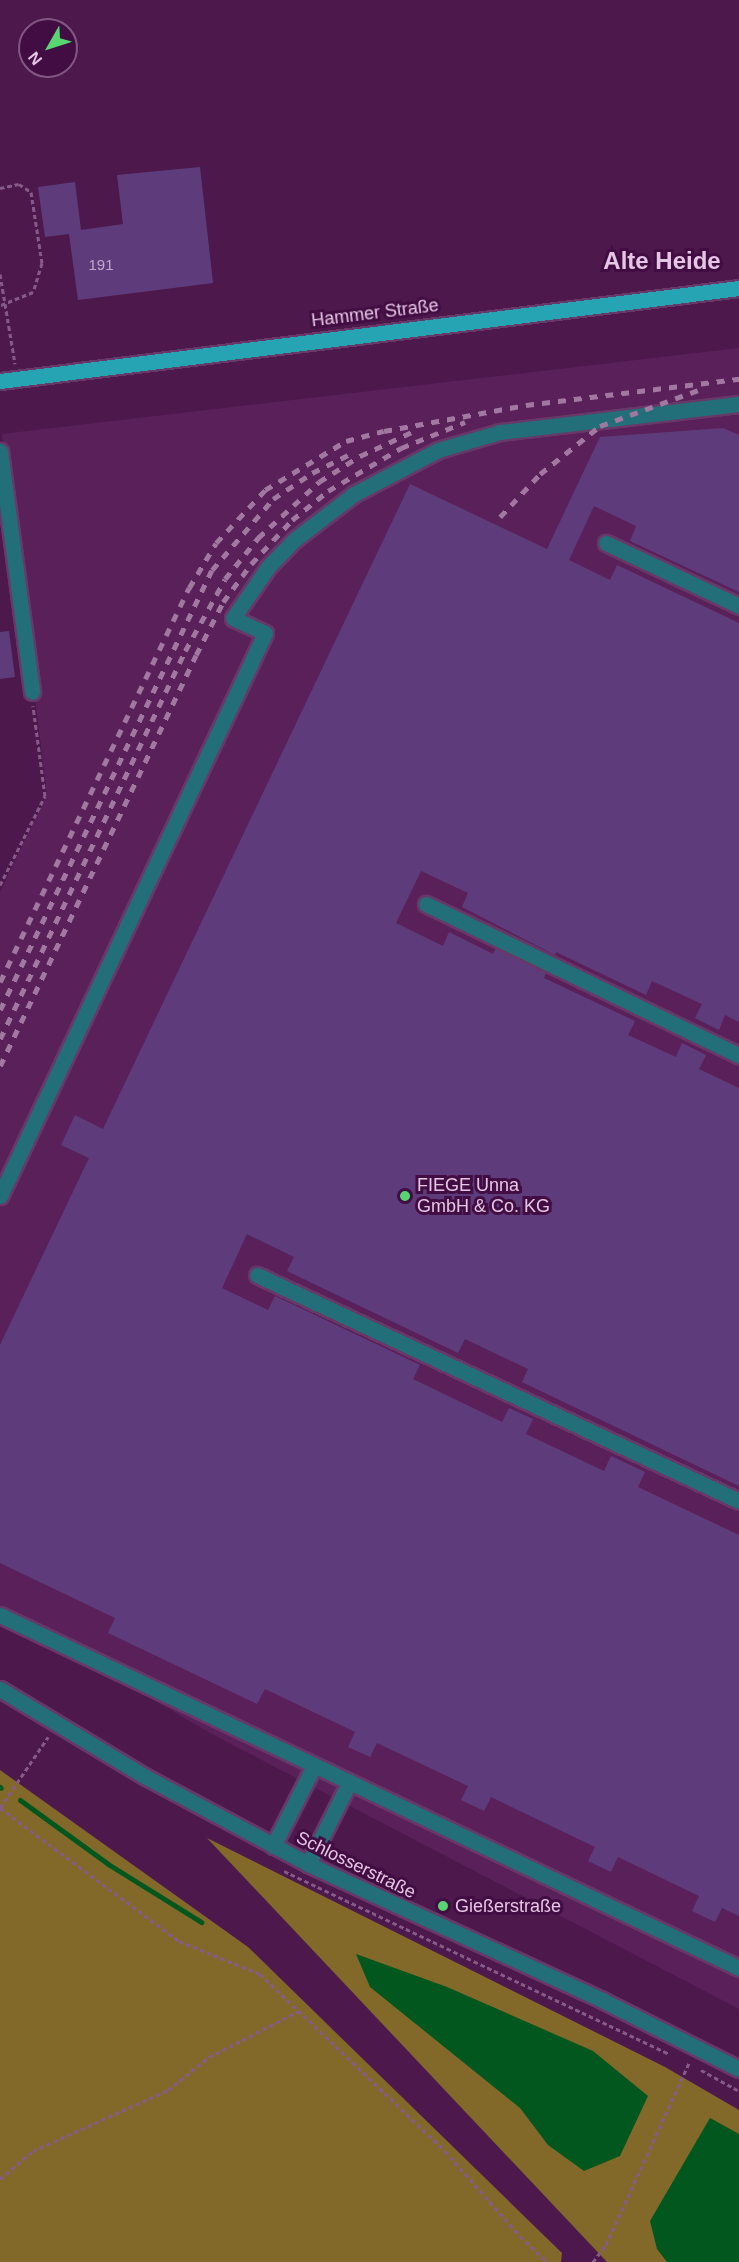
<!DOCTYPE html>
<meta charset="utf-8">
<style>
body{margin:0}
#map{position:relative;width:739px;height:2262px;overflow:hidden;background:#4d194d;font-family:Arial,sans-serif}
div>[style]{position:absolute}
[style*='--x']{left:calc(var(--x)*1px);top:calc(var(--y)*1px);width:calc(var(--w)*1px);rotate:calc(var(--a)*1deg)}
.built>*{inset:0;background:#5a205a}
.forest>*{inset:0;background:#826929}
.water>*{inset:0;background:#01571e}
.stream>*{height:5px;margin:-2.5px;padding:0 2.5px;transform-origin:2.5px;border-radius:2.5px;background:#01571e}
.building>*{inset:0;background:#5e3c7b}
.path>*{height:3px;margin-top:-1.5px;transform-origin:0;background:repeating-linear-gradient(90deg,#875b87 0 4.5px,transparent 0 7.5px)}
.roads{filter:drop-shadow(2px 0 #683868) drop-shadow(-2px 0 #683868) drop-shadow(0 2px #683868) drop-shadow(0 -2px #683868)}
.minor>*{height:15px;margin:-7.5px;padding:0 7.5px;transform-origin:7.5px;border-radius:7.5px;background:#226f79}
.major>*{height:15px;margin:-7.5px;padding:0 7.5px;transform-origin:7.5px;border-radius:7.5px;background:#27a4b3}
.rail>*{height:4.5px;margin-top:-2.25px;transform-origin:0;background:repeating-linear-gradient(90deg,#a078a0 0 8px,transparent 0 16px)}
.dots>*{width:16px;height:16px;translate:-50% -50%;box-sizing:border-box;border:3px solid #420d42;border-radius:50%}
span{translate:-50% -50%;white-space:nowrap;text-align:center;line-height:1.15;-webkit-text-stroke:6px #420d42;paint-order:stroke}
.number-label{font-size:15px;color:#c3a4ca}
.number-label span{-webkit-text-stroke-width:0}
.street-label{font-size:18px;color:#e5c6e4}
.poi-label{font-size:18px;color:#e5c6e4}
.left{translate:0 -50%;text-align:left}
.district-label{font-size:24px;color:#e5c6e4;font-weight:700}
.north{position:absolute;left:18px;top:18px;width:60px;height:60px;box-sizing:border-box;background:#420d42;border:2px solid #835783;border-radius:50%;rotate:231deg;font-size:16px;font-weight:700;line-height:24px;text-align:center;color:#e5c6e4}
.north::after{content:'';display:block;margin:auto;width:21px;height:27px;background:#57d570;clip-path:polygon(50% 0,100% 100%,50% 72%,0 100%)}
</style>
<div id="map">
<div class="built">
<div style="clip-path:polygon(739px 348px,739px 2009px,210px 1733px,0 1610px,0 892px,47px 794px,2px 434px)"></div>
</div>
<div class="forest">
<div style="clip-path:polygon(0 1770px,248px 1947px,562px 2253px,561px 2262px,0 2262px)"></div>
<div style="clip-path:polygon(207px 1838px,665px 2067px,739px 2110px,739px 2262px,607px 2262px)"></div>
</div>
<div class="water">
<div style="clip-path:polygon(356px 1954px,447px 1987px,593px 2051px,648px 2096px,620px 2156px,584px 2171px,548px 2145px,520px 2108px,370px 1987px)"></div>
<div style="clip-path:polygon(710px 2118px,739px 2134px,739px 2262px,667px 2262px,657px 2249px,650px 2221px)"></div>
</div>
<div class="stream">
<div style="--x:0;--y:1787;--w:1;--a:45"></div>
<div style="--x:20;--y:1800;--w:109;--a:36"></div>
<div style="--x:108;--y:1864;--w:110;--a:31.9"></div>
</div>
<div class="building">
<div style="clip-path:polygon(200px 167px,213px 283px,78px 300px,69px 234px,45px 237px,38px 187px,75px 182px,81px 230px,123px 224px,117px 175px)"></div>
<div style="clip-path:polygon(723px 428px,739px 435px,739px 592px,630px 541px,636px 526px,594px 506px,569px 560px,610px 580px,617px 565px,739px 623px,739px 1022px,725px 1015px,719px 1030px,695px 1018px,702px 1004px,652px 981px,646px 995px,556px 952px,555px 955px,462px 907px,468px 893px,421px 871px,396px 923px,443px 946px,449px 932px,493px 954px,496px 948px,546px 973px,544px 978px,635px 1021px,628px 1035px,676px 1057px,682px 1043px,706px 1055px,699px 1069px,739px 1088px,739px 1486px,522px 1382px,528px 1369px,465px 1339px,458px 1353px,287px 1271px,294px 1257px,247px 1234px,222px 1288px,268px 1310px,275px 1296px,355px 1334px,420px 1365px,413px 1379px,502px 1422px,509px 1408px,533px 1419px,526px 1434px,604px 1471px,611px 1456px,645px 1472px,638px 1487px,739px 1535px,739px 1916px,722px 1908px,715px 1922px,692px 1911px,699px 1896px,618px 1857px,611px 1872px,588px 1861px,595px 1847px,491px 1797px,484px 1811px,461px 1800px,468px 1786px,377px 1743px,370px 1757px,348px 1747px,355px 1732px,265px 1689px,257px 1704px,108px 1633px,115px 1618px,0 1563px,0 1345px,89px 1158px,61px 1145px,75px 1115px,103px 1129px,410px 484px,547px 549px,600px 437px)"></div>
<div style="clip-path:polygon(9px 631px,15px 677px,0 679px,0 632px)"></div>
</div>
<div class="path">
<div style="--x:0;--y:188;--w:19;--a:-12"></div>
<div style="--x:19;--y:184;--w:14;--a:34"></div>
<div style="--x:31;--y:192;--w:72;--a:81.2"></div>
<div style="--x:42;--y:263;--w:30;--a:107"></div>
<div style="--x:33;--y:292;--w:35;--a:158"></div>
<div style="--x:0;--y:274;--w:91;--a:80.5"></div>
<div style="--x:0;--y:885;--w:100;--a:-63.2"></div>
<div style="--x:45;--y:796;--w:91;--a:-97.6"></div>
<div style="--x:0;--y:1808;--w:223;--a:36.6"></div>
<div style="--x:179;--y:1941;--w:87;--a:22.2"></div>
<div style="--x:260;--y:1974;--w:256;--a:43.7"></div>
<div style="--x:445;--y:2151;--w:113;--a:48.6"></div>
<div style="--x:520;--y:2236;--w:37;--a:44"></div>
<div style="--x:0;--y:1808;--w:86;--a:-55.9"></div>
<div style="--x:284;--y:1871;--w:425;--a:25.4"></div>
<div style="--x:701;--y:2070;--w:43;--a:28.9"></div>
<div style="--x:0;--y:2179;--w:43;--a:-40.3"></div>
<div style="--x:33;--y:2151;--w:148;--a:-24.3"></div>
<div style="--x:168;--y:2090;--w:53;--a:-38.8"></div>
<div style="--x:209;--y:2057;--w:101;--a:-27.1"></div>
<div style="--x:593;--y:2262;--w:21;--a:-53"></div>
<div style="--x:606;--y:2245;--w:200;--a:-65.5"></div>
</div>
<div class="roads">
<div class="minor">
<div style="--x:0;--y:451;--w:243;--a:82.4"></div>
<div style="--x:606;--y:543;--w:147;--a:25.3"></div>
<div style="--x:426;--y:904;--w:348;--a:25.8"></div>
<div style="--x:0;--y:1196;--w:622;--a:-64.79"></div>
<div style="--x:265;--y:633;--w:35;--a:-155"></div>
<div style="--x:233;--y:618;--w:62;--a:-55.5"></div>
<div style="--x:268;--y:567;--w:37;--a:-46"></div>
<div style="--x:294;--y:540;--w:76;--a:-37.5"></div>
<div style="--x:354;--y:494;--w:95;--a:-27.6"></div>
<div style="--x:438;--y:450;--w:65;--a:-16.2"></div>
<div style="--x:500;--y:432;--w:241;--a:-6.7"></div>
<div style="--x:257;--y:1275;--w:532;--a:25.12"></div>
<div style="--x:0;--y:1615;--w:819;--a:25.53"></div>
<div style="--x:0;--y:1689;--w:170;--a:31.1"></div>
<div style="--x:146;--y:1777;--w:184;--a:28.2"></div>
<div style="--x:308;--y:1864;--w:326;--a:24.8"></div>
<div style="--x:604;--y:2001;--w:151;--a:26.7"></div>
<div style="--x:273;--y:1846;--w:90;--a:-62.9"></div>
<div style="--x:308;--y:1864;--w:91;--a:-63.2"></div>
</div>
<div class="major">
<div style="--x:0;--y:381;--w:745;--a:-7.17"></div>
</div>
</div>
<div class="rail">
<div style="--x:500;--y:517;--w:59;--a:-47.1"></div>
<div style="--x:540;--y:474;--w:77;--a:-38.7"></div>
<div style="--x:600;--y:426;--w:108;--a:-20.1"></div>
<div style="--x:0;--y:982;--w:437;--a:-64.4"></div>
<div style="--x:189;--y:588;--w:52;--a:-59"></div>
<div style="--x:216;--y:543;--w:72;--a:-47.2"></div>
<div style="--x:265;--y:490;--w:95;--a:-31.2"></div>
<div style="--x:346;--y:441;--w:39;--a:-15"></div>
<div style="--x:384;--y:431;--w:144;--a:-10.4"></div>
<div style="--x:526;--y:405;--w:215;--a:-7"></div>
<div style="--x:0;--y:1010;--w:488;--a:-64.3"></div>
<div style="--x:212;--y:570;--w:94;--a:-49.3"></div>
<div style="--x:273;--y:499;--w:47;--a:-33.7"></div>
<div style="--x:312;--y:473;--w:42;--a:-26.6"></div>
<div style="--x:0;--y:1039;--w:430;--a:-64.5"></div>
<div style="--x:185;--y:651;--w:82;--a:-60.9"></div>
<div style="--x:225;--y:579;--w:53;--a:-51.2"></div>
<div style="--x:258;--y:538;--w:83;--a:-42.6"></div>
<div style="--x:319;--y:482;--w:49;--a:-32.4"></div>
<div style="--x:360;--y:456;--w:57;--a:-24.8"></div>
<div style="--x:0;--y:1066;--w:455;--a:-64.5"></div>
<div style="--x:196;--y:655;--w:59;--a:-63"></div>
<div style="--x:223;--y:602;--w:47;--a:-53.6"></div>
<div style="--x:251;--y:564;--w:60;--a:-47"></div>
<div style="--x:292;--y:520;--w:46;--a:-38.9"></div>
<div style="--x:328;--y:491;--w:85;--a:-30.5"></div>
<div style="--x:401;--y:448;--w:69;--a:-22.1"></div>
</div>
<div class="dots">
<div style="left:405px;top:1196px;background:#57d570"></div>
<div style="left:443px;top:1906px;background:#57d570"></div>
</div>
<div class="number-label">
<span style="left:101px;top:265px">191</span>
</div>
<div class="street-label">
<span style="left:375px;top:313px;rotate:-7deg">Hammer Straße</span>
<span style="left:356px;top:1865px;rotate:26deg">Schlosserstraße</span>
</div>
<div class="poi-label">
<span class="left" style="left:417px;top:1196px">FIEGE Unna<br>GmbH &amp; Co. KG</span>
<span class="left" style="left:455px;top:1906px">Gießerstraße</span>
</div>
<div class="district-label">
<span style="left:662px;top:261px">Alte Heide</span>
</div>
<div class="north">N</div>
</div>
